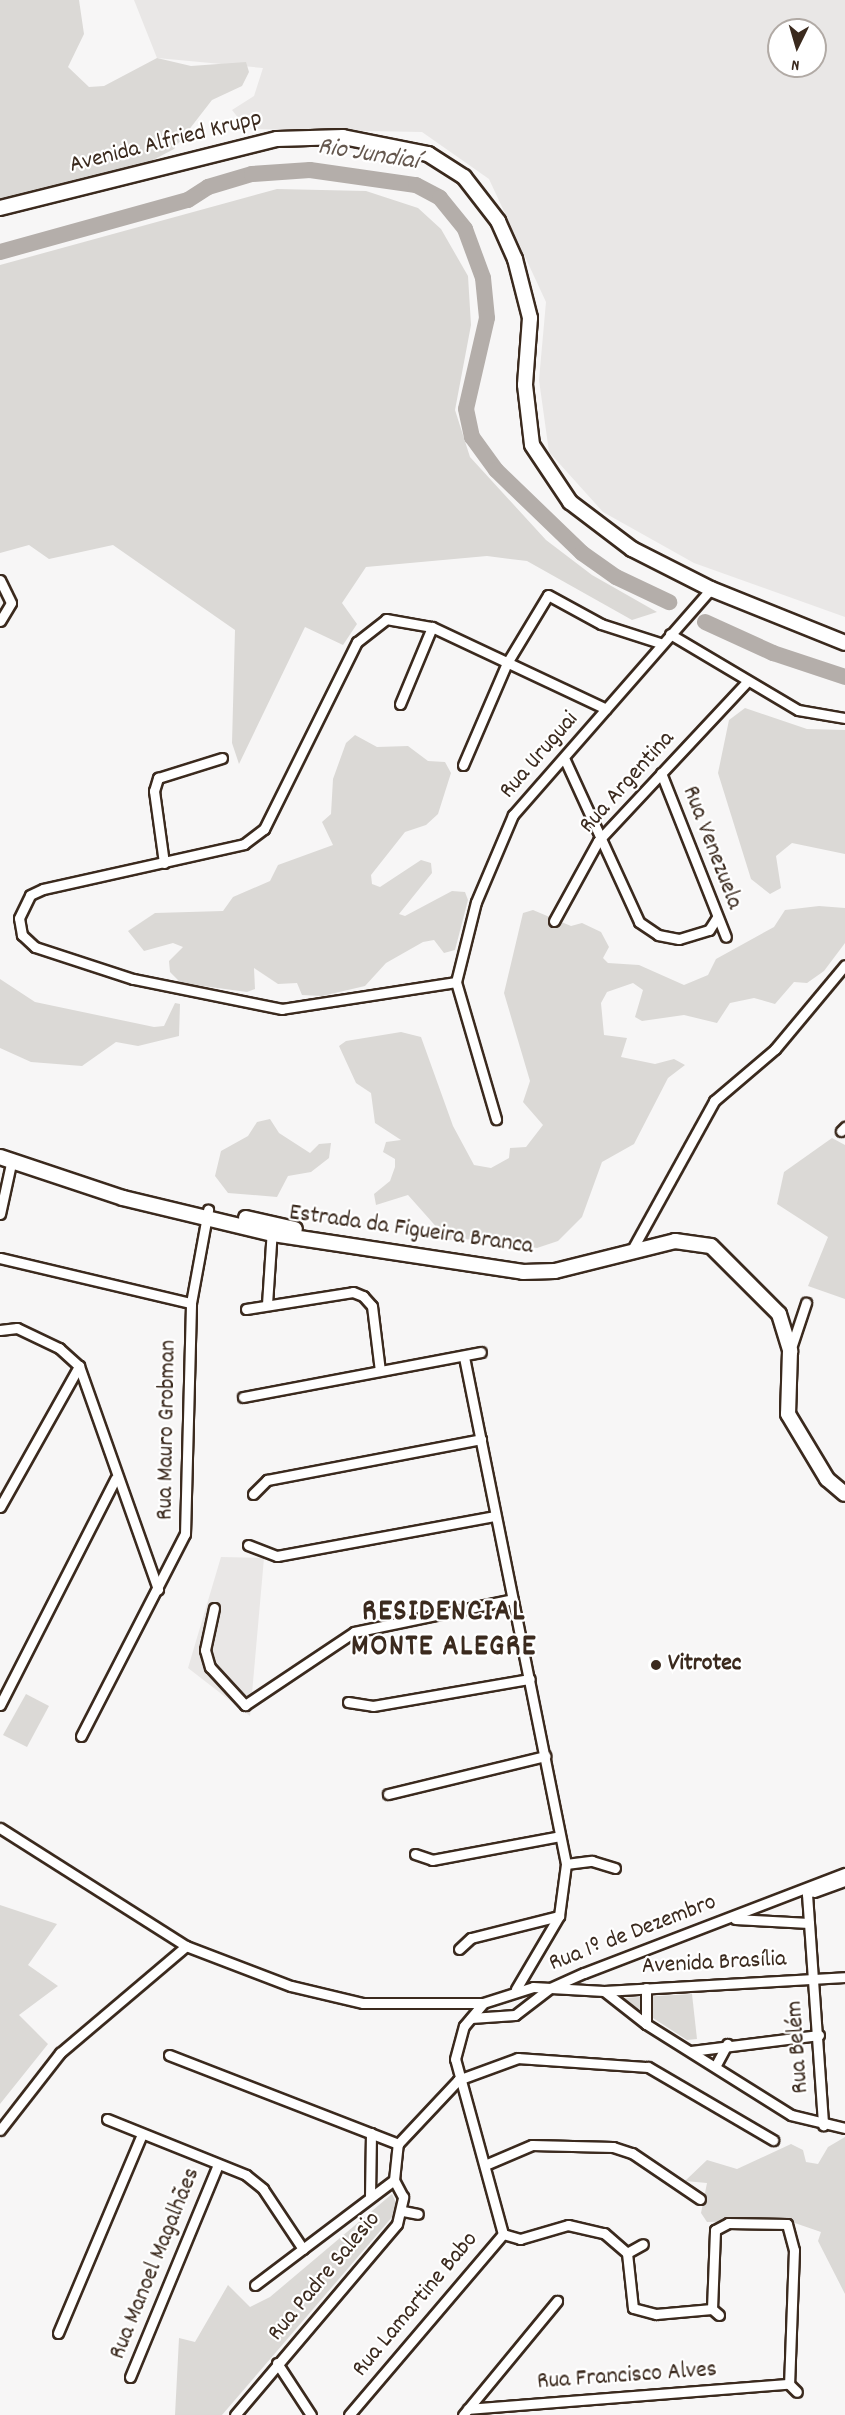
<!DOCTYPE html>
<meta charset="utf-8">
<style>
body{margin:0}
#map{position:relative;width:845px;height:2415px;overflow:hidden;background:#f7f6f6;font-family:Dekko,sans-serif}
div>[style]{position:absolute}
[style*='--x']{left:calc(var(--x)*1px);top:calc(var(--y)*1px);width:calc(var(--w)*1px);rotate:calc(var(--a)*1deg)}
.built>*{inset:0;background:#e9e7e6}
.green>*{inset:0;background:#dbd9d6}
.river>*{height:16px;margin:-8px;padding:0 8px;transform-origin:8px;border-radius:8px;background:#b4aeaa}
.roads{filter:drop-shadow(2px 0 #3b2a1e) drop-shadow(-2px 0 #3b2a1e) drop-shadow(0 2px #3b2a1e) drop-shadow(0 -2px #3b2a1e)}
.street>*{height:9px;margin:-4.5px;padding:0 4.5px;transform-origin:4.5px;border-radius:4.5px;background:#fff}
.secondary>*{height:14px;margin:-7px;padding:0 7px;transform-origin:7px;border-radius:7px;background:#fff}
.dots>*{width:16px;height:16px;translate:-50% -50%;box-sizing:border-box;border:3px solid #fff;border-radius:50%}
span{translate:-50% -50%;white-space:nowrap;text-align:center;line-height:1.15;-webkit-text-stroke:4.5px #fff;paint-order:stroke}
.street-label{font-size:24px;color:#3b2a1e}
.poi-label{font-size:24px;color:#3b2a1e;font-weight:700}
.left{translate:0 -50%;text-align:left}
.water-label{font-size:26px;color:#65584f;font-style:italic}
.district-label{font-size:30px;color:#3b2a1e;font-weight:700;letter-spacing:1.5px}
.north{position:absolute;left:767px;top:18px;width:60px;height:60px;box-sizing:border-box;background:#fff;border:2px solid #b1aaa5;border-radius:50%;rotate:185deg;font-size:16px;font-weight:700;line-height:24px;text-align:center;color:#3b2a1e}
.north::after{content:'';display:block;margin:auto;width:21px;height:27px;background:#3b2a1e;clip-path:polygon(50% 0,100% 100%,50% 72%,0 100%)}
</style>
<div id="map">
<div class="built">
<div style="clip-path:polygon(evenodd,134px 0,845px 0,845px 617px,694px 563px,603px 512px,549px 452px,539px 380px,546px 302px,489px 179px,422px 132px,247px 129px,232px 110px,254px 96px,263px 68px,157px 58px,134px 0,779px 30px,815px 30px,815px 66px,779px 66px,779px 30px)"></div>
<div style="clip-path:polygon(221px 1557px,264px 1558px,250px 1716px,188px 1668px)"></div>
</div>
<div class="green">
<div style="clip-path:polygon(0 0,79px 0,84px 34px,68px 67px,89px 87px,104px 86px,157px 58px,191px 66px,246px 62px,249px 72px,242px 86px,212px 100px,174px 149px,132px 171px,89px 176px,0 200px)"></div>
<div style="clip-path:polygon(277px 189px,366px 191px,418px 208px,441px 229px,468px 276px,471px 325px,455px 410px,470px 457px,546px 540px,592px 575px,657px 612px,632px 620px,527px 561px,487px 556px,366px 567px,342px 603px,357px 624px,343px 645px,305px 627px,239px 764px,232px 743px,235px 630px,113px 545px,49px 559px,29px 545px,0 553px,0 265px)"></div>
<div style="clip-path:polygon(745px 708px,807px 729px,845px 730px,845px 854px,792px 843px,776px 856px,781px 888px,770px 894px,751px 879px,718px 773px,729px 720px)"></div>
<div style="clip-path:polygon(355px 735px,377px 747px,408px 746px,428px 761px,445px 762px,451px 773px,438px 814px,426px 825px,405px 832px,371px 875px,372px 884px,380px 887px,421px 860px,431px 863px,432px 873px,399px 914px,405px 916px,452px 891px,465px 892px,468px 900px,455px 950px,444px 953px,434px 940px,423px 942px,386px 963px,365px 986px,322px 996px,302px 995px,297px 983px,278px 984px,254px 968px,255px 989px,247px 992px,181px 983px,170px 972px,169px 961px,183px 947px,173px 943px,144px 951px,128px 931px,155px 913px,223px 911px,233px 897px,270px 881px,278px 865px,333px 845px,322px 822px,331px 814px,333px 779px,346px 743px)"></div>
<div style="clip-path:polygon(819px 906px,845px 908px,845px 943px,824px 971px,807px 983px,794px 982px,775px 1004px,754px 998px,730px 1003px,717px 1023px,684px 1015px,642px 1021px,635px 1017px,643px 990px,633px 983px,607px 992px,601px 1003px,604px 1035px,627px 1038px,621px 1057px,655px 1064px,674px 1059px,685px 1065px,668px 1078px,634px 1144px,602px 1162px,582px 1217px,558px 1241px,537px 1248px,483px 1239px,448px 1240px,408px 1195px,376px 1205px,374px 1194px,390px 1181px,395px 1167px,395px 1159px,383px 1152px,386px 1142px,401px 1140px,375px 1123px,371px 1093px,356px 1083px,339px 1046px,346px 1041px,401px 1032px,421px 1037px,453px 1126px,474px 1165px,491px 1168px,509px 1158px,510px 1148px,526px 1147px,543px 1125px,523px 1102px,530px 1081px,504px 993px,523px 913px,533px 910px,571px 926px,582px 923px,601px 932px,609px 947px,603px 958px,608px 963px,639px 965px,684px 985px,708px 975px,716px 959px,774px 927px,785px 910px)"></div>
<div style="clip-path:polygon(0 979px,35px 1002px,154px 1027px,164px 1026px,175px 1003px,180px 1004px,179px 1036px,138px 1046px,116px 1042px,82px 1066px,31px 1062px,0 1048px)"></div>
<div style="clip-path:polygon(270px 1119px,279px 1133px,310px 1153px,319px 1144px,331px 1143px,329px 1158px,311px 1172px,288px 1176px,277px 1197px,228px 1193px,215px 1176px,221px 1151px,248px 1136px,257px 1122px)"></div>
<div style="clip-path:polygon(832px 1138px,845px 1145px,845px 1299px,808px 1286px,828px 1237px,777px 1204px,784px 1172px)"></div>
<div style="clip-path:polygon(26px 1694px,49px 1706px,27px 1747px,3px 1735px)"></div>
<div style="clip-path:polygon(0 1905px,57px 1924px,28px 1965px,58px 1986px,19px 2015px,48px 2044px,0 2104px)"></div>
<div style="clip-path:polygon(692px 1994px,697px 2039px,687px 2040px,622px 1998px)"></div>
<div style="clip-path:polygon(845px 2137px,845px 2294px,818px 2241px,821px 2232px,786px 2220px,707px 2222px,701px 2213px,707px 2183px,685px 2181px,707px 2160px,737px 2169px,791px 2144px,803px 2150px,806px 2162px,818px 2164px,828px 2147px)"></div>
<div style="clip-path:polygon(392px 2194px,399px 2209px,222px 2415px,175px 2415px,179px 2338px,195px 2342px,228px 2285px,250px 2307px,270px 2297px)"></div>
</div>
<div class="river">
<div style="--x:0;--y:252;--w:195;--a:-15.5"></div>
<div style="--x:188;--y:200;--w:24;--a:-33"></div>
<div style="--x:208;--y:187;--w:46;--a:-16.5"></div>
<div style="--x:252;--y:174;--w:58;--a:-3.9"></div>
<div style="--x:310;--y:170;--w:107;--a:8.1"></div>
<div style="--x:416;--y:185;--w:27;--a:28"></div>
<div style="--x:440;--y:198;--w:40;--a:51"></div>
<div style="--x:465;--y:229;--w:52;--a:69.8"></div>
<div style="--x:483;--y:278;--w:40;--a:84.3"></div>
<div style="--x:487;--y:318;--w:93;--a:103"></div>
<div style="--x:466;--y:409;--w:29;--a:78"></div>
<div style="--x:472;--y:437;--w:41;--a:54"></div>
<div style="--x:496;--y:470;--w:120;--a:44"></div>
<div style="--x:582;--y:553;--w:42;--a:35.2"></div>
<div style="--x:616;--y:577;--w:59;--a:25.3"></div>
<div style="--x:705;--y:622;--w:75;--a:24.5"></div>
<div style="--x:773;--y:653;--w:76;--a:18.4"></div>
</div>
<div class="roads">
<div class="street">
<div style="--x:0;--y:580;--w:25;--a:64"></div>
<div style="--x:11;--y:603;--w:21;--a:121"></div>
<div style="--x:670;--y:634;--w:149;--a:30.7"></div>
<div style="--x:798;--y:710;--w:48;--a:9.7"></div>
<div style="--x:400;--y:704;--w:83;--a:-67.4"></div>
<div style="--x:565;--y:760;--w:178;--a:65.4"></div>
<div style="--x:639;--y:922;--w:23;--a:34"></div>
<div style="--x:658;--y:935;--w:21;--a:11"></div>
<div style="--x:679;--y:939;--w:31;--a:-17"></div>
<div style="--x:709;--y:930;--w:15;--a:-58"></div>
<div style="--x:463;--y:765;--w:111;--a:-66.7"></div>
<div style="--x:507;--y:663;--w:79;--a:-58.9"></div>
<div style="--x:548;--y:595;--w:60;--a:28.7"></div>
<div style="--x:601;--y:624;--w:62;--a:17.9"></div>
<div style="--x:661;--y:773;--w:176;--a:68.4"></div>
<div style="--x:164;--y:863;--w:73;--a:-97.9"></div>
<div style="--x:154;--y:791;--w:14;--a:-73"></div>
<div style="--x:158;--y:778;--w:67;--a:-17.4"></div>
<div style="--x:554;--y:921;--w:91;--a:-61.2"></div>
<div style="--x:598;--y:841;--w:216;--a:-46.9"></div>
<div style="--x:456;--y:982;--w:176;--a:171.2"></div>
<div style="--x:282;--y:1009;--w:152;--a:-168.6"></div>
<div style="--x:133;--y:979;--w:103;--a:-161.9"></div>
<div style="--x:35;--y:947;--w:18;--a:-137"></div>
<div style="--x:22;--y:935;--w:17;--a:-100"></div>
<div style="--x:19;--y:918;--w:25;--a:-64"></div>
<div style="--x:30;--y:895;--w:14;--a:-25"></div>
<div style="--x:43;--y:889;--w:206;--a:-12.6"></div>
<div style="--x:244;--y:844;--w:25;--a:-37"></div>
<div style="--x:264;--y:829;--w:209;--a:-63.6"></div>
<div style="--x:357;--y:642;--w:37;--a:-38"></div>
<div style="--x:386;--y:619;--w:47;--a:9.9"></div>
<div style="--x:432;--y:627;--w:192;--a:25.2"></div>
<div style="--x:456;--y:982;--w:82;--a:-76"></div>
<div style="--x:476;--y:902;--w:95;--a:-67"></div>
<div style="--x:513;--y:815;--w:300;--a:-48.8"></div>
<div style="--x:456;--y:982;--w:143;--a:73.7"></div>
<div style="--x:841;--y:1131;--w:6;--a:-45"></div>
<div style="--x:0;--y:1214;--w:56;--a:-77.7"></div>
<div style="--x:633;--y:1248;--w:168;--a:-61.1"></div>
<div style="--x:714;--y:1101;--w:80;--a:-40.4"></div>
<div style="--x:775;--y:1049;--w:109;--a:-50.2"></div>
<div style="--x:0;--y:1258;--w:196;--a:13.3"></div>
<div style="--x:267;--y:1304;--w:75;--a:-86.2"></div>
<div style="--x:246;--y:1309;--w:108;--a:-9"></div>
<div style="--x:353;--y:1292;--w:11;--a:22"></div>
<div style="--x:363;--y:1296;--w:13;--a:48"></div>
<div style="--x:372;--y:1306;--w:65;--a:83"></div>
<div style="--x:0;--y:1330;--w:17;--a:-7"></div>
<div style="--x:17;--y:1328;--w:47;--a:25.5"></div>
<div style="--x:59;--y:1348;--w:27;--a:42"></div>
<div style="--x:79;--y:1366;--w:237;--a:70.5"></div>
<div style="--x:790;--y:1351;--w:51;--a:-71.6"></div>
<div style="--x:464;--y:1357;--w:517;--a:78.62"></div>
<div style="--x:566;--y:1864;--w:52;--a:97.7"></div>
<div style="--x:559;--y:1916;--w:85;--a:120.5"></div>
<div style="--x:243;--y:1397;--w:242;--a:-10.7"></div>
<div style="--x:253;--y:1494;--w:20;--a:-45"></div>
<div style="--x:267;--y:1480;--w:218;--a:-10.8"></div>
<div style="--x:0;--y:1507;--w:162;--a:-60.7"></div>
<div style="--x:248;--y:1545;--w:31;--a:21"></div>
<div style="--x:277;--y:1556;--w:222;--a:-10.4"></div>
<div style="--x:214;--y:1608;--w:43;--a:102.1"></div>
<div style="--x:205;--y:1650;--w:18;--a:74"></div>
<div style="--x:210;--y:1667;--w:52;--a:47.4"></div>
<div style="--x:245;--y:1705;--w:131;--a:-33.8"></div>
<div style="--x:354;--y:1632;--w:162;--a:-11.7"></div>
<div style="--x:348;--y:1702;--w:25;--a:9"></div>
<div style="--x:373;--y:1706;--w:159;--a:-9.8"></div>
<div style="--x:0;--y:1705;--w:254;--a:-63"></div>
<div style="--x:81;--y:1736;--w:227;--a:-62.8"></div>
<div style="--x:185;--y:1534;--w:231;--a:-88.5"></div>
<div style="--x:191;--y:1303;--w:95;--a:-79.6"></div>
<div style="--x:388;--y:1794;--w:162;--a:-13.6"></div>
<div style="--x:0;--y:1828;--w:220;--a:32.4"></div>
<div style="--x:186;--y:1946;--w:112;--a:20.9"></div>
<div style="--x:291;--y:1986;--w:74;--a:13.3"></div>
<div style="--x:363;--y:2003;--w:120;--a:0"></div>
<div style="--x:415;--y:1854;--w:18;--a:19"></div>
<div style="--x:432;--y:1860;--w:130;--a:-10.6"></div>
<div style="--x:566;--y:1864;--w:26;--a:-7"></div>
<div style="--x:592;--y:1861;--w:24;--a:17"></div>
<div style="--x:820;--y:1885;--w:16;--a:145"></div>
<div style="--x:807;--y:1894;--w:232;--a:86"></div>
<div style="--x:814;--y:1892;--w:33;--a:-20"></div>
<div style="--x:735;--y:1919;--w:74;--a:3.1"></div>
<div style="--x:459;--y:1949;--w:16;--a:-43"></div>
<div style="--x:471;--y:1938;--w:91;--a:-14"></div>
<div style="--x:646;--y:1988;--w:36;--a:90"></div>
<div style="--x:604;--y:1991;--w:53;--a:38.2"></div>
<div style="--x:646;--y:2024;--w:171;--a:32.1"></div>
<div style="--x:791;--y:2115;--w:56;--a:13.5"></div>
<div style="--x:471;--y:2018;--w:44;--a:-3.9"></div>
<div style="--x:515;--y:2015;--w:44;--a:-37.6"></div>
<div style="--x:550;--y:1988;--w:37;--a:-24"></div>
<div style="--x:584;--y:1973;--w:280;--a:-21"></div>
<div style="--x:691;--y:2051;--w:129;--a:-7.1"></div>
<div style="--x:169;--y:2055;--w:246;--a:21.2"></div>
<div style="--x:716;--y:2065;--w:24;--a:-62"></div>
<div style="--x:107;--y:2119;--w:150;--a:21.9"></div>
<div style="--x:246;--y:2175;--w:22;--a:39"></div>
<div style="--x:263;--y:2189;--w:72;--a:56.3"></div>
<div style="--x:0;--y:2130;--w:98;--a:-52.1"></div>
<div style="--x:60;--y:2053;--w:165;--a:-40.3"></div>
<div style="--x:485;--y:2165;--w:51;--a:-23.1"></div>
<div style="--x:532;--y:2145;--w:81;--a:1.4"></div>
<div style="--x:613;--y:2147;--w:20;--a:18"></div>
<div style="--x:632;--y:2153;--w:82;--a:34.1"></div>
<div style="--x:370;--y:2197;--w:64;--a:-89.1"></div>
<div style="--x:403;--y:2211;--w:15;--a:11"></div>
<div style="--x:503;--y:2234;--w:181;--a:-105.3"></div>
<div style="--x:455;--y:2059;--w:34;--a:-75"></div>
<div style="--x:464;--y:2026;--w:30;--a:-50"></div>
<div style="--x:483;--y:2003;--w:52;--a:-17.7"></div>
<div style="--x:533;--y:1987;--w:71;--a:3.2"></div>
<div style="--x:604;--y:1991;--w:241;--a:-3.3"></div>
<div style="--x:503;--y:2234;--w:18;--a:16"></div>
<div style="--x:520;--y:2239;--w:50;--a:-16.3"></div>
<div style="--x:568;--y:2225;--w:37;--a:13"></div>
<div style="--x:604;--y:2233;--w:30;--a:41"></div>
<div style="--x:627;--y:2253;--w:55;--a:83.8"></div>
<div style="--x:633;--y:2308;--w:24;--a:15"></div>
<div style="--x:656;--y:2314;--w:56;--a:-5.1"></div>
<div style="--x:627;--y:2253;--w:18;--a:-29"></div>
<div style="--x:255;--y:2285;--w:174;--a:-37.1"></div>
<div style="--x:719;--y:2315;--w:9;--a:-139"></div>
<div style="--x:712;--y:2309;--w:79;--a:-87.8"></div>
<div style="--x:715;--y:2230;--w:15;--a:-28"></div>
<div style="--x:728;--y:2223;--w:59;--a:1"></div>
<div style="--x:787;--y:2224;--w:27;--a:75"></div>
<div style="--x:794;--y:2250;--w:134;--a:92.1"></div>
<div style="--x:789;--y:2384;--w:11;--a:45"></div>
<div style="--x:58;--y:2333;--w:216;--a:-67.1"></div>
<div style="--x:277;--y:2363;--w:62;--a:56.8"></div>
<div style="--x:130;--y:2377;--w:230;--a:-67.5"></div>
<div style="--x:468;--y:2409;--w:322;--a:-4.5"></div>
<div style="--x:235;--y:2415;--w:250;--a:-49.7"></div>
<div style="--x:397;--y:2224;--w:28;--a:-77"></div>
<div style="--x:403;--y:2197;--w:19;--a:-118"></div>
<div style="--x:394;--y:2180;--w:36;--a:-84"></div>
<div style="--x:398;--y:2144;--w:88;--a:-46.8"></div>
<div style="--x:458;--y:2080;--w:64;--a:-20.1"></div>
<div style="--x:518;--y:2058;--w:130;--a:4"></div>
<div style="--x:648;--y:2067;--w:145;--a:30.3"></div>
<div style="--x:349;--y:2415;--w:238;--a:-49.6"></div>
<div style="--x:463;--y:2415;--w:148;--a:-50.5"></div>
</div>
<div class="secondary">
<div style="--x:0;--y:208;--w:285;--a:-14"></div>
<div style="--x:277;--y:139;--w:66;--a:-1.7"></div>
<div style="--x:343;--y:137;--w:87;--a:11.3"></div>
<div style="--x:428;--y:154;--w:43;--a:32.6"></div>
<div style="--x:464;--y:177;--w:56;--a:52.3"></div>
<div style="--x:498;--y:221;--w:42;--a:65.9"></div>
<div style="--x:515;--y:259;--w:61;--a:75.7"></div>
<div style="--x:530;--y:318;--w:67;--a:94.3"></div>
<div style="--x:525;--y:385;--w:60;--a:83.3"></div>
<div style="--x:532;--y:445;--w:69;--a:56.3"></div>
<div style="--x:570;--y:502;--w:78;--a:37.2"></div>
<div style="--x:632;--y:549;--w:89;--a:26.9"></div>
<div style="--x:711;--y:589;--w:144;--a:21.9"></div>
<div style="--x:0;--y:1157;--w:130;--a:18.4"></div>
<div style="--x:123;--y:1198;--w:154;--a:13.5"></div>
<div style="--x:273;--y:1234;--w:253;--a:8.6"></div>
<div style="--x:523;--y:1272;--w:32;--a:-2"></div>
<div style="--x:555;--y:1271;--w:124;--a:-14"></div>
<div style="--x:675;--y:1241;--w:36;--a:8"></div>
<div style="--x:711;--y:1246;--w:96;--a:45"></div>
<div style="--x:779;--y:1314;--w:39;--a:73"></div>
<div style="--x:790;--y:1351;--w:63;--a:91.8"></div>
<div style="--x:788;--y:1414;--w:76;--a:59"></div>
<div style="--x:827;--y:1479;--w:23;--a:40"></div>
<div style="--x:246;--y:1218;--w:50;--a:12.7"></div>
</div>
</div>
<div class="dots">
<div style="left:656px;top:1665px;background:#3b2a1e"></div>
</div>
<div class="street-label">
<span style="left:166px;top:143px;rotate:-14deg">Avenida Alfried Krupp</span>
<span style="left:540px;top:756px;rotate:-49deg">Rua Uruguai</span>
<span style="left:628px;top:783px;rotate:-48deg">Rua Argentina</span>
<span style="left:711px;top:848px;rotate:69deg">Rua Venezuela</span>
<span style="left:411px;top:1231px;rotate:8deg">Estrada da Figueira Branca</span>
<span style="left:168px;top:1430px;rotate:-89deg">Rua Mauro Grobman</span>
<span style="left:633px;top:1934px;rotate:-21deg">Rua 1º de Dezembro</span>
<span style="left:714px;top:1964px;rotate:-3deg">Avenida Brasília</span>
<span style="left:799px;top:2047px;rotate:-94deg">Rua Belém</span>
<span style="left:156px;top:2264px;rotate:-68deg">Rua Manoel Magalhães</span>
<span style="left:325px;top:2277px;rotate:-50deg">Rua Padre Salesio</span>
<span style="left:416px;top:2305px;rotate:-50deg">Rua Lamartine Babo</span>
<span style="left:627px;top:2377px;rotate:-4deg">Rua Francisco Alves</span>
</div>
<div class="poi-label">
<span class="left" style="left:668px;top:1665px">Vitrotec</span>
</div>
<div class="water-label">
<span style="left:368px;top:155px;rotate:9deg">Rio Jundiaí</span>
</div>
<div class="district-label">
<span style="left:444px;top:1631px">RESIDENCIAL<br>MONTE ALEGRE</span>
</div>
<div class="north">N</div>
</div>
